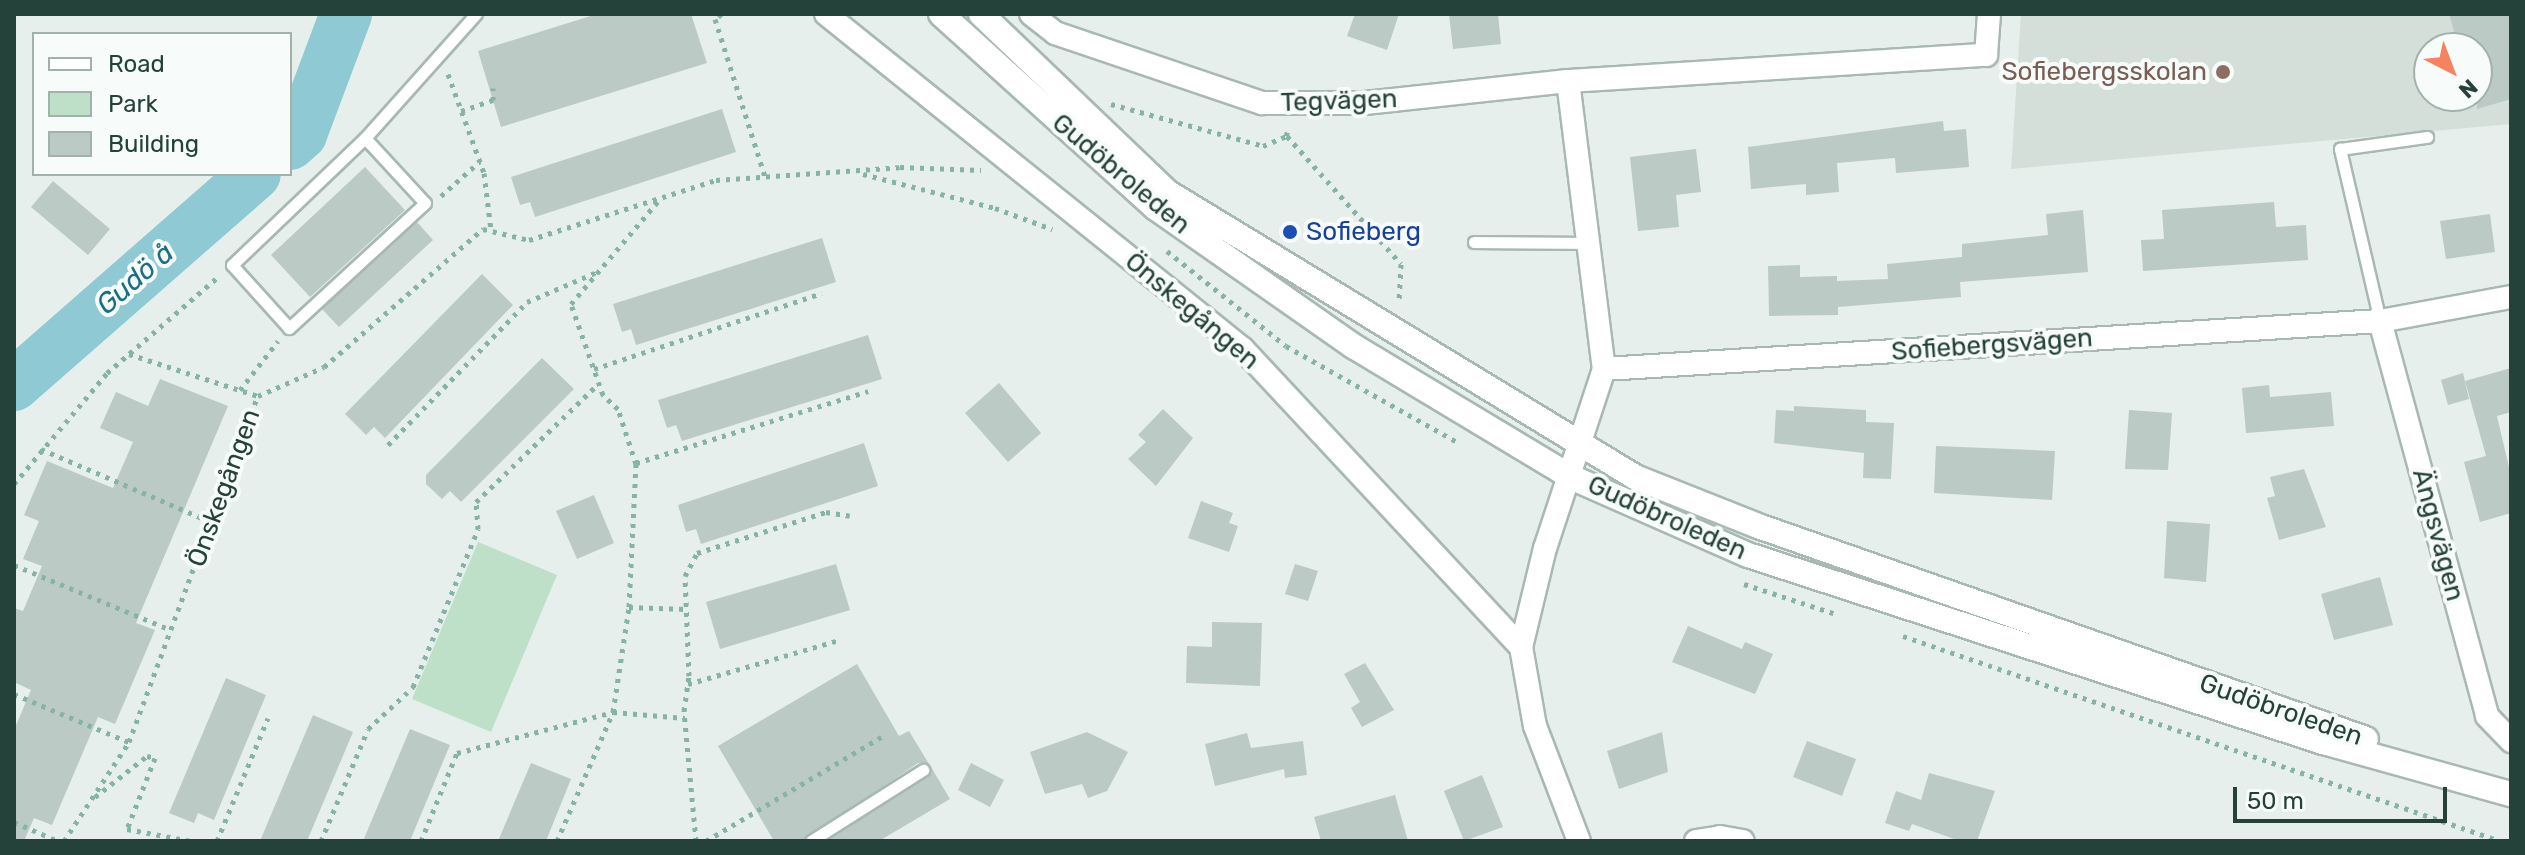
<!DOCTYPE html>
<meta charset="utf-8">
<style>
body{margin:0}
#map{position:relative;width:2525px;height:855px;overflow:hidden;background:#e6efeb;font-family:Rubik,sans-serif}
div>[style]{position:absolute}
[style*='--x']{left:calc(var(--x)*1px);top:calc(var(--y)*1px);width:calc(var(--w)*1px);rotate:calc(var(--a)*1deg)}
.built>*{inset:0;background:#d4dfda}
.green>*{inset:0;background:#bfe0c8}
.river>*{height:52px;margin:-26px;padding:0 26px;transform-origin:26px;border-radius:26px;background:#8ec9d4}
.building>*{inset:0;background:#bbcac4}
.path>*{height:5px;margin-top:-2.5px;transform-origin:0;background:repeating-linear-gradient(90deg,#86b3a5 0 4px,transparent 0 10px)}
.roads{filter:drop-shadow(2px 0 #a8b8b2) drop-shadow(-2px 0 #a8b8b2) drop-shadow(0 2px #a8b8b2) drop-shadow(0 -2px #a8b8b2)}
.service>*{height:11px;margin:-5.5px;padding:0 5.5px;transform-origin:5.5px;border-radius:5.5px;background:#fff}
.minor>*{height:22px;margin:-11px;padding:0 11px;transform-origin:11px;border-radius:11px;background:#fff}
.secondary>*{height:24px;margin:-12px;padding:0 12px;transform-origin:12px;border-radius:12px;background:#fff}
.dots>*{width:22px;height:22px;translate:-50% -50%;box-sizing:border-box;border:4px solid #f7fbf9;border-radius:50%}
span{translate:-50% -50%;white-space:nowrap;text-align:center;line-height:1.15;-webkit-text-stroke:8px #f7fbf9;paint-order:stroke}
.education-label{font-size:26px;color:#785e54}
.right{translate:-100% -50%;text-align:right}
.street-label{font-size:26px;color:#24423a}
.transit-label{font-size:26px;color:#164399}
.left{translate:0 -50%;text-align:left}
.water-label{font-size:28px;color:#1c6f80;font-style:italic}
.frame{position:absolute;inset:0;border:16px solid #24423a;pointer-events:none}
.legend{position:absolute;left:32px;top:32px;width:260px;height:144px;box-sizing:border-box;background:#f7fbf9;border:2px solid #a3b1ad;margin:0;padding:10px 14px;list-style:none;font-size:24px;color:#24423a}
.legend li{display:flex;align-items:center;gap:16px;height:40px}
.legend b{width:40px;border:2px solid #a3b1ad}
.north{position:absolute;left:2413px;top:32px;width:80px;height:80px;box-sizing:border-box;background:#f7fbf9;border:2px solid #a3b1ad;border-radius:50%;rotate:138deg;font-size:22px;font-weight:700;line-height:32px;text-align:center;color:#24423a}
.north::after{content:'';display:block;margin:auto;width:28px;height:36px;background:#f4845f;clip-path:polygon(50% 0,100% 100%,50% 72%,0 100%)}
.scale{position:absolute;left:2233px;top:787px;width:214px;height:36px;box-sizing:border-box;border:4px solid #24423a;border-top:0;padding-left:10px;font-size:24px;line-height:28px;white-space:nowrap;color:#24423a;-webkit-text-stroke:6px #f7fbf9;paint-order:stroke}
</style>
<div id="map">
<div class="built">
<div style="clip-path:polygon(evenodd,2021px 14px,2511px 14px,2511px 124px,2011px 169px,2021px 14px,2429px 48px,2477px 48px,2477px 96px,2429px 96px,2429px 48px)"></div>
</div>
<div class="green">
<div style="clip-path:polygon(478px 542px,557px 575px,491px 732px,412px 699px)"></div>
</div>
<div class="river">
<div style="--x:290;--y:144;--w:15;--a:-42"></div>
<div style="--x:301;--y:134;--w:128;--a:-69.4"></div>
<div style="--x:14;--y:385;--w:320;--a:-41.2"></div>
</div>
<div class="building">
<div style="clip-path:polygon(597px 14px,691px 14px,707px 63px,501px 127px,478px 51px)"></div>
<div style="clip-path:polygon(1355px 14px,1399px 14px,1387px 50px,1347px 36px)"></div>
<div style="clip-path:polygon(1449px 14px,1498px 14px,1501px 44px,1453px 49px)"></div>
<div style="clip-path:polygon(2449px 14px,2511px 14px,2511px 99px,2477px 109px,2477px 48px,2459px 48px)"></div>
<div style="clip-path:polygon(722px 109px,736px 152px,535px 217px,530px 202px,520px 205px,511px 177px)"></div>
<div style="clip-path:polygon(1943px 121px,1944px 131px,1966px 129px,1969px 167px,1896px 173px,1895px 158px,1837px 163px,1839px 192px,1806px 195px,1806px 184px,1751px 189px,1748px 147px)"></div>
<div style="clip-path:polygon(1696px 149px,1701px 192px,1676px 195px,1679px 227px,1638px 231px,1630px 157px)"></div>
<div style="clip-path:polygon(365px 167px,405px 210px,310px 297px,271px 255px)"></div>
<div style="clip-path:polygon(53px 181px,110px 229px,88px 255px,31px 207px)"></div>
<div style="clip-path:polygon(2274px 202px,2276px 227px,2306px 225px,2308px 260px,2143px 271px,2141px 240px,2164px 239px,2162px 210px)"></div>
<div style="clip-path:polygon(2083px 210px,2088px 272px,1960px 282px,1961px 297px,1838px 307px,1838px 315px,1769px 316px,1768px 266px,1800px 265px,1800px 277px,1837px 276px,1837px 281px,1888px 279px,1887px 264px,1962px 257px,1962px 244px,2048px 235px,2046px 214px)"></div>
<div style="clip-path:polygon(2490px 214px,2495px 252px,2446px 259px,2440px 221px)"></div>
<div style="clip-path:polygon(417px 222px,433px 240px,339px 327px,322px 309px)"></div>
<div style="clip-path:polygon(822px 238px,836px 282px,636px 345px,631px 329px,622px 332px,613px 304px)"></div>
<div style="clip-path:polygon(482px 274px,513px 305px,385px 438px,374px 427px,366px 435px,345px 414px)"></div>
<div style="clip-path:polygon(868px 335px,882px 379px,682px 441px,676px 425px,667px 428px,658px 400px)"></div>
<div style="clip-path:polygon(542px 358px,574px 389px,461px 502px,450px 491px,442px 499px,426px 484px,426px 475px)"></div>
<div style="clip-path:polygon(2511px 368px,2511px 412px,2497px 416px,2511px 476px,2511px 513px,2480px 522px,2464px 462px,2486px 456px,2465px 381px)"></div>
<div style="clip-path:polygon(2463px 373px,2469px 399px,2448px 405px,2441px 380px)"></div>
<div style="clip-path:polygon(160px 379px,228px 406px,136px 623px,155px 630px,115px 724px,98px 717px,52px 825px,34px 818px,24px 841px,14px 841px,14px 730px,31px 690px,14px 682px,14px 608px,23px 611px,42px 566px,23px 559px,39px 521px,24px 515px,47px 461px,113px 488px,133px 442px,100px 428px,116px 392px,148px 406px)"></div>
<div style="clip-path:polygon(999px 383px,1041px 433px,1008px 462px,965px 413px)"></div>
<div style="clip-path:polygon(2269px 385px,2270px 397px,2331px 392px,2334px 426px,2246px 433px,2242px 388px)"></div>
<div style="clip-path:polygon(1794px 406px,1866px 410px,1866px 422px,1894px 423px,1891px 479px,1863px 478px,1864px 453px,1774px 443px,1776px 410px,1794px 411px)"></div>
<div style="clip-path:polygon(1163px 409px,1193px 438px,1156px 486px,1128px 459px,1146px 442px,1138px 435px)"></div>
<div style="clip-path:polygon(2129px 410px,2172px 413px,2168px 470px,2125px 469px)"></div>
<div style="clip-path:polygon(864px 443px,878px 486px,701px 544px,696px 529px,686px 532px,678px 505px)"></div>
<div style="clip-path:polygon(1936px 446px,2055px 451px,2052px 500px,1934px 493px)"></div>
<div style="clip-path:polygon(2304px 469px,2326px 527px,2279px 540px,2267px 498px,2275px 496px,2270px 477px)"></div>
<div style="clip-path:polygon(594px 495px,614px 543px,577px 559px,556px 511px)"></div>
<div style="clip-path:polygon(1201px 501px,1233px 513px,1229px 523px,1238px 526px,1229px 552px,1188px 538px)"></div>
<div style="clip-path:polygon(2167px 521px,2210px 524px,2206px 582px,2164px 578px)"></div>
<div style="clip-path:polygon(836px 564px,850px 610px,720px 649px,706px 602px)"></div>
<div style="clip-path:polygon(1295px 564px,1318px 571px,1308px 601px,1285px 594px)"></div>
<div style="clip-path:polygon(2380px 577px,2393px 625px,2334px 640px,2321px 594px)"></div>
<div style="clip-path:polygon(1212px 622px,1262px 623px,1260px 686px,1186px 683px,1187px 646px,1212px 647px)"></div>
<div style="clip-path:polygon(1688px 626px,1742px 649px,1745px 642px,1773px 654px,1755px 694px,1672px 662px)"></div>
<div style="clip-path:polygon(1365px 663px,1394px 710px,1362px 727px,1351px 708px,1360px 702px,1344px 674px)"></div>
<div style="clip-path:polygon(857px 664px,899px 736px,909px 731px,929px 764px,918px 763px,803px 841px,774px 841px,718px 746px)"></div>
<div style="clip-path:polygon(226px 678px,266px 695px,214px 820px,198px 813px,194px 823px,169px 813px)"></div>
<div style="clip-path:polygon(313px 715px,353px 732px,318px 815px,307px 841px,260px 841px)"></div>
<div style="clip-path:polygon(410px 729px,450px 745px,417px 824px,410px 841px,363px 841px)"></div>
<div style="clip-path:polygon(1087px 732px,1128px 752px,1107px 791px,1088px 798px,1082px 784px,1045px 794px,1030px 752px)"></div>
<div style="clip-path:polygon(1662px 732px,1668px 772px,1619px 789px,1607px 751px)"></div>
<div style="clip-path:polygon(1247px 733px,1251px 748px,1303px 741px,1307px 775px,1285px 778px,1284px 769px,1215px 786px,1205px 744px)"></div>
<div style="clip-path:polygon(1807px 741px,1856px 759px,1842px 796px,1793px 777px)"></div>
<div style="clip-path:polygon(531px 763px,571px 779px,546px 841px,498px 841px)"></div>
<div style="clip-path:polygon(971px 763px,1004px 780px,990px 807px,958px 790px)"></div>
<div style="clip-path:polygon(931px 767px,950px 799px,879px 841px,827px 841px,928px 777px)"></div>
<div style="clip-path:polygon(1929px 773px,1995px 791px,1977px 841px,1960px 841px,1912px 824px,1909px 831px,1885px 823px,1896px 791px,1921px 800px)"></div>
<div style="clip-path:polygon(1482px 775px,1503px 827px,1464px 841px,1444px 791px)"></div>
<div style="clip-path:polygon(1395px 795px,1408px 841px,1321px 841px,1314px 817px)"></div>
</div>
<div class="path">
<div style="--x:719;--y:14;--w:4;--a:45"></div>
<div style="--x:715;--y:19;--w:166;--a:72.4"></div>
<div style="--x:448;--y:74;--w:105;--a:70"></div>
<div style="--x:484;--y:173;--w:57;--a:83"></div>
<div style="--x:1111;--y:104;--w:158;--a:15.4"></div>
<div style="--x:1263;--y:146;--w:25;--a:-23"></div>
<div style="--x:1286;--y:136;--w:9;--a:-72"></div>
<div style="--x:461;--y:111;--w:34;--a:-19"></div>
<div style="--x:493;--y:100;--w:12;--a:-90"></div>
<div style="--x:1287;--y:136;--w:171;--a:48.3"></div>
<div style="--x:1401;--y:264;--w:38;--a:93"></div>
<div style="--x:863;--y:174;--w:136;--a:14.4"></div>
<div style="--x:995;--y:208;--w:61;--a:20.2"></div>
<div style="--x:441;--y:196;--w:52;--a:-41.9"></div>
<div style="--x:1167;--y:251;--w:152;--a:38.6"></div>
<div style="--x:1286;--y:346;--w:198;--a:29.3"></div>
<div style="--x:129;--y:354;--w:136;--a:18"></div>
<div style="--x:594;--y:369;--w:240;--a:-18.4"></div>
<div style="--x:240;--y:390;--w:62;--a:-52.2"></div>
<div style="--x:388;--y:445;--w:199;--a:-45.8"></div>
<div style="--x:527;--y:302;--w:76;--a:-23.2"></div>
<div style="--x:41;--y:449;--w:185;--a:23.2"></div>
<div style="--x:636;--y:463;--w:243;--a:-17.2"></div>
<div style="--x:14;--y:484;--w:145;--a:-50"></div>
<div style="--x:107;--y:373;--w:148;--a:-40.9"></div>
<div style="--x:14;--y:565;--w:170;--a:22.5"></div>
<div style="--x:1744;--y:584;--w:94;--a:18"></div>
<div style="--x:629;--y:607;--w:57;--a:2"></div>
<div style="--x:1903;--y:636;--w:631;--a:18.95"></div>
<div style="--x:688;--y:684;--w:157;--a:-16.2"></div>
<div style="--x:14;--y:694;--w:125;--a:22.7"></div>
<div style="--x:95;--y:797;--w:66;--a:-38.3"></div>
<div style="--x:147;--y:756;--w:8;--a:14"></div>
<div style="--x:155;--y:758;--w:76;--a:111.5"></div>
<div style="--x:127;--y:829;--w:65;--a:10.6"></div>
<div style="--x:14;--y:822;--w:48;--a:23.4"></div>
<div style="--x:64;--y:841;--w:118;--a:-56.7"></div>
<div style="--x:129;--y:742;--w:369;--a:-69.6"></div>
<div style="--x:258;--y:396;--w:72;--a:-23.7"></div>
<div style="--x:324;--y:367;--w:211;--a:-41"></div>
<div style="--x:483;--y:229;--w:47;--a:13.4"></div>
<div style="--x:529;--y:240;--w:196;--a:-17.8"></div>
<div style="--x:716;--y:180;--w:184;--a:-4"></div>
<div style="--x:900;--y:167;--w:81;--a:2.1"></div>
<div style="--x:217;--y:841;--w:133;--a:-67.5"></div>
<div style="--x:321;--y:841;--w:121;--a:-67.2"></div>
<div style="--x:368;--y:729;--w:62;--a:-43"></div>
<div style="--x:413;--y:687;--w:171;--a:-67.6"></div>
<div style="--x:478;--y:529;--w:27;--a:-94"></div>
<div style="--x:476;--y:502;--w:170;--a:-44"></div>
<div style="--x:421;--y:841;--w:95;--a:-67.8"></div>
<div style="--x:457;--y:753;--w:161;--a:-14.7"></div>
<div style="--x:613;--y:712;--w:72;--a:4.8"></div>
<div style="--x:557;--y:841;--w:141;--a:-66.5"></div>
<div style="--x:613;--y:712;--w:106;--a:-81.3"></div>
<div style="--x:629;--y:607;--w:143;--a:-87.2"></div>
<div style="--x:636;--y:464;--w:58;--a:-108.1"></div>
<div style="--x:618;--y:409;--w:21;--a:-137"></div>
<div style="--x:603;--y:395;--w:96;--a:-109.4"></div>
<div style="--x:571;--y:304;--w:139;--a:-49.7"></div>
<div style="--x:696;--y:841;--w:131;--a:-95.3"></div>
<div style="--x:684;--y:711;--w:35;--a:-82"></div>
<div style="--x:689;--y:676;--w:100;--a:-92.3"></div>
<div style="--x:685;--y:576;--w:26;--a:-62"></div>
<div style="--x:697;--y:553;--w:135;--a:-17.6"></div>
<div style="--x:826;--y:512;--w:24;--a:9"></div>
<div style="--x:706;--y:841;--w:204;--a:-30.7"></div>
</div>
<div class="roads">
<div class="service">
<div style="--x:365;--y:138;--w:88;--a:47.3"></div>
<div style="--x:425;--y:203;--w:185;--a:137.4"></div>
<div style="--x:289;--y:328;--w:85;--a:-132.1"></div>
<div style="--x:232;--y:265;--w:184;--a:-43.7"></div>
<div style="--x:365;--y:138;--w:166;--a:-48.2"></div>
<div style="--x:1474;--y:242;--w:112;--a:0.5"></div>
<div style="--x:2380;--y:321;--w:177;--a:-103.1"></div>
<div style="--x:2340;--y:149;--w:88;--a:-7.9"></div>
<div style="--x:811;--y:841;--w:133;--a:-32.4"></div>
</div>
<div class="minor">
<div style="--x:826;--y:14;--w:535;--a:38.78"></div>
<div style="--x:1243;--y:349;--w:408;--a:47"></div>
<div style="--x:1031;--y:14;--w:31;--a:38"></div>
<div style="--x:1055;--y:33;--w:219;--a:18.7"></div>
<div style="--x:1262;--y:103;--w:103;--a:0"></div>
<div style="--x:1365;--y:103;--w:204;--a:-6.2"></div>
<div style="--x:1568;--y:81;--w:290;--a:82.9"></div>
<div style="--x:1604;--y:369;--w:188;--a:108.2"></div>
<div style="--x:1545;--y:548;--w:102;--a:103.6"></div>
<div style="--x:1521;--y:647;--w:80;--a:80"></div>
<div style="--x:1535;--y:726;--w:123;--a:69.1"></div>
<div style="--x:1568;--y:81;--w:419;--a:-3.6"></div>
<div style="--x:1986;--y:55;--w:41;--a:-85.8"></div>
<div style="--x:2380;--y:321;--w:409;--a:74.8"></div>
<div style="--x:2487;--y:716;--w:35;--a:46"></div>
<div style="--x:1604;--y:369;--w:777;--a:-3.54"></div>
<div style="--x:2380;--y:321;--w:133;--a:-10.4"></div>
<div style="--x:1696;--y:841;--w:24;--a:-9"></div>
<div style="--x:1720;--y:837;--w:23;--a:10"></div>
</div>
<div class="secondary">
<div style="--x:941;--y:14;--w:290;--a:42.1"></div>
<div style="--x:1156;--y:208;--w:241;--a:35"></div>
<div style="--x:1353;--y:346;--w:254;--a:31"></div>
<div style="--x:1571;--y:477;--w:193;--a:23.8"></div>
<div style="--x:1748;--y:555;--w:605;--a:18.02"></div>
<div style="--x:2323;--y:742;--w:195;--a:15.5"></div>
<div style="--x:981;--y:14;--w:257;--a:43.7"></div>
<div style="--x:1167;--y:192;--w:548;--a:31.34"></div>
<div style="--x:1635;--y:477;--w:132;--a:21.7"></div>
<div style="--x:1758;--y:526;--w:644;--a:19.31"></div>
</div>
</div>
<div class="dots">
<div style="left:2223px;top:72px;background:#8d6e63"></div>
<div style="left:1290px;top:232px;background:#1a4fb4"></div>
</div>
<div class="education-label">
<span class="right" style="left:2207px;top:72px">Sofiebergsskolan</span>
</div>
<div class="street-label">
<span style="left:1339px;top:101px;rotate:-2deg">Tegvägen</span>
<span style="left:1121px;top:174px;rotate:40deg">Gudöbroleden</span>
<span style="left:1192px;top:311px;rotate:40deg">Önskegången</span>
<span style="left:1992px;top:345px;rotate:-4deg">Sofiebergsvägen</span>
<span style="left:224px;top:488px;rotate:-70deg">Önskegången</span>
<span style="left:1667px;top:518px;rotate:24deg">Gudöbroleden</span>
<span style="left:2438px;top:535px;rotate:75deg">Ängsvägen</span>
<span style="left:2281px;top:710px;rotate:19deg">Gudöbroleden</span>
</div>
<div class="transit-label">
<span class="left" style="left:1306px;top:232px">Sofieberg</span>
</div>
<div class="water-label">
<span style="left:135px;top:279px;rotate:-41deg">Gudö å</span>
</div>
<div class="frame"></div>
<ul class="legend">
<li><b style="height:10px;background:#fff"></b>Road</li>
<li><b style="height:22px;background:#bfe0c8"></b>Park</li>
<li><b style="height:22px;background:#bbcac4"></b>Building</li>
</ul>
<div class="north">N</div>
<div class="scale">50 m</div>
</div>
